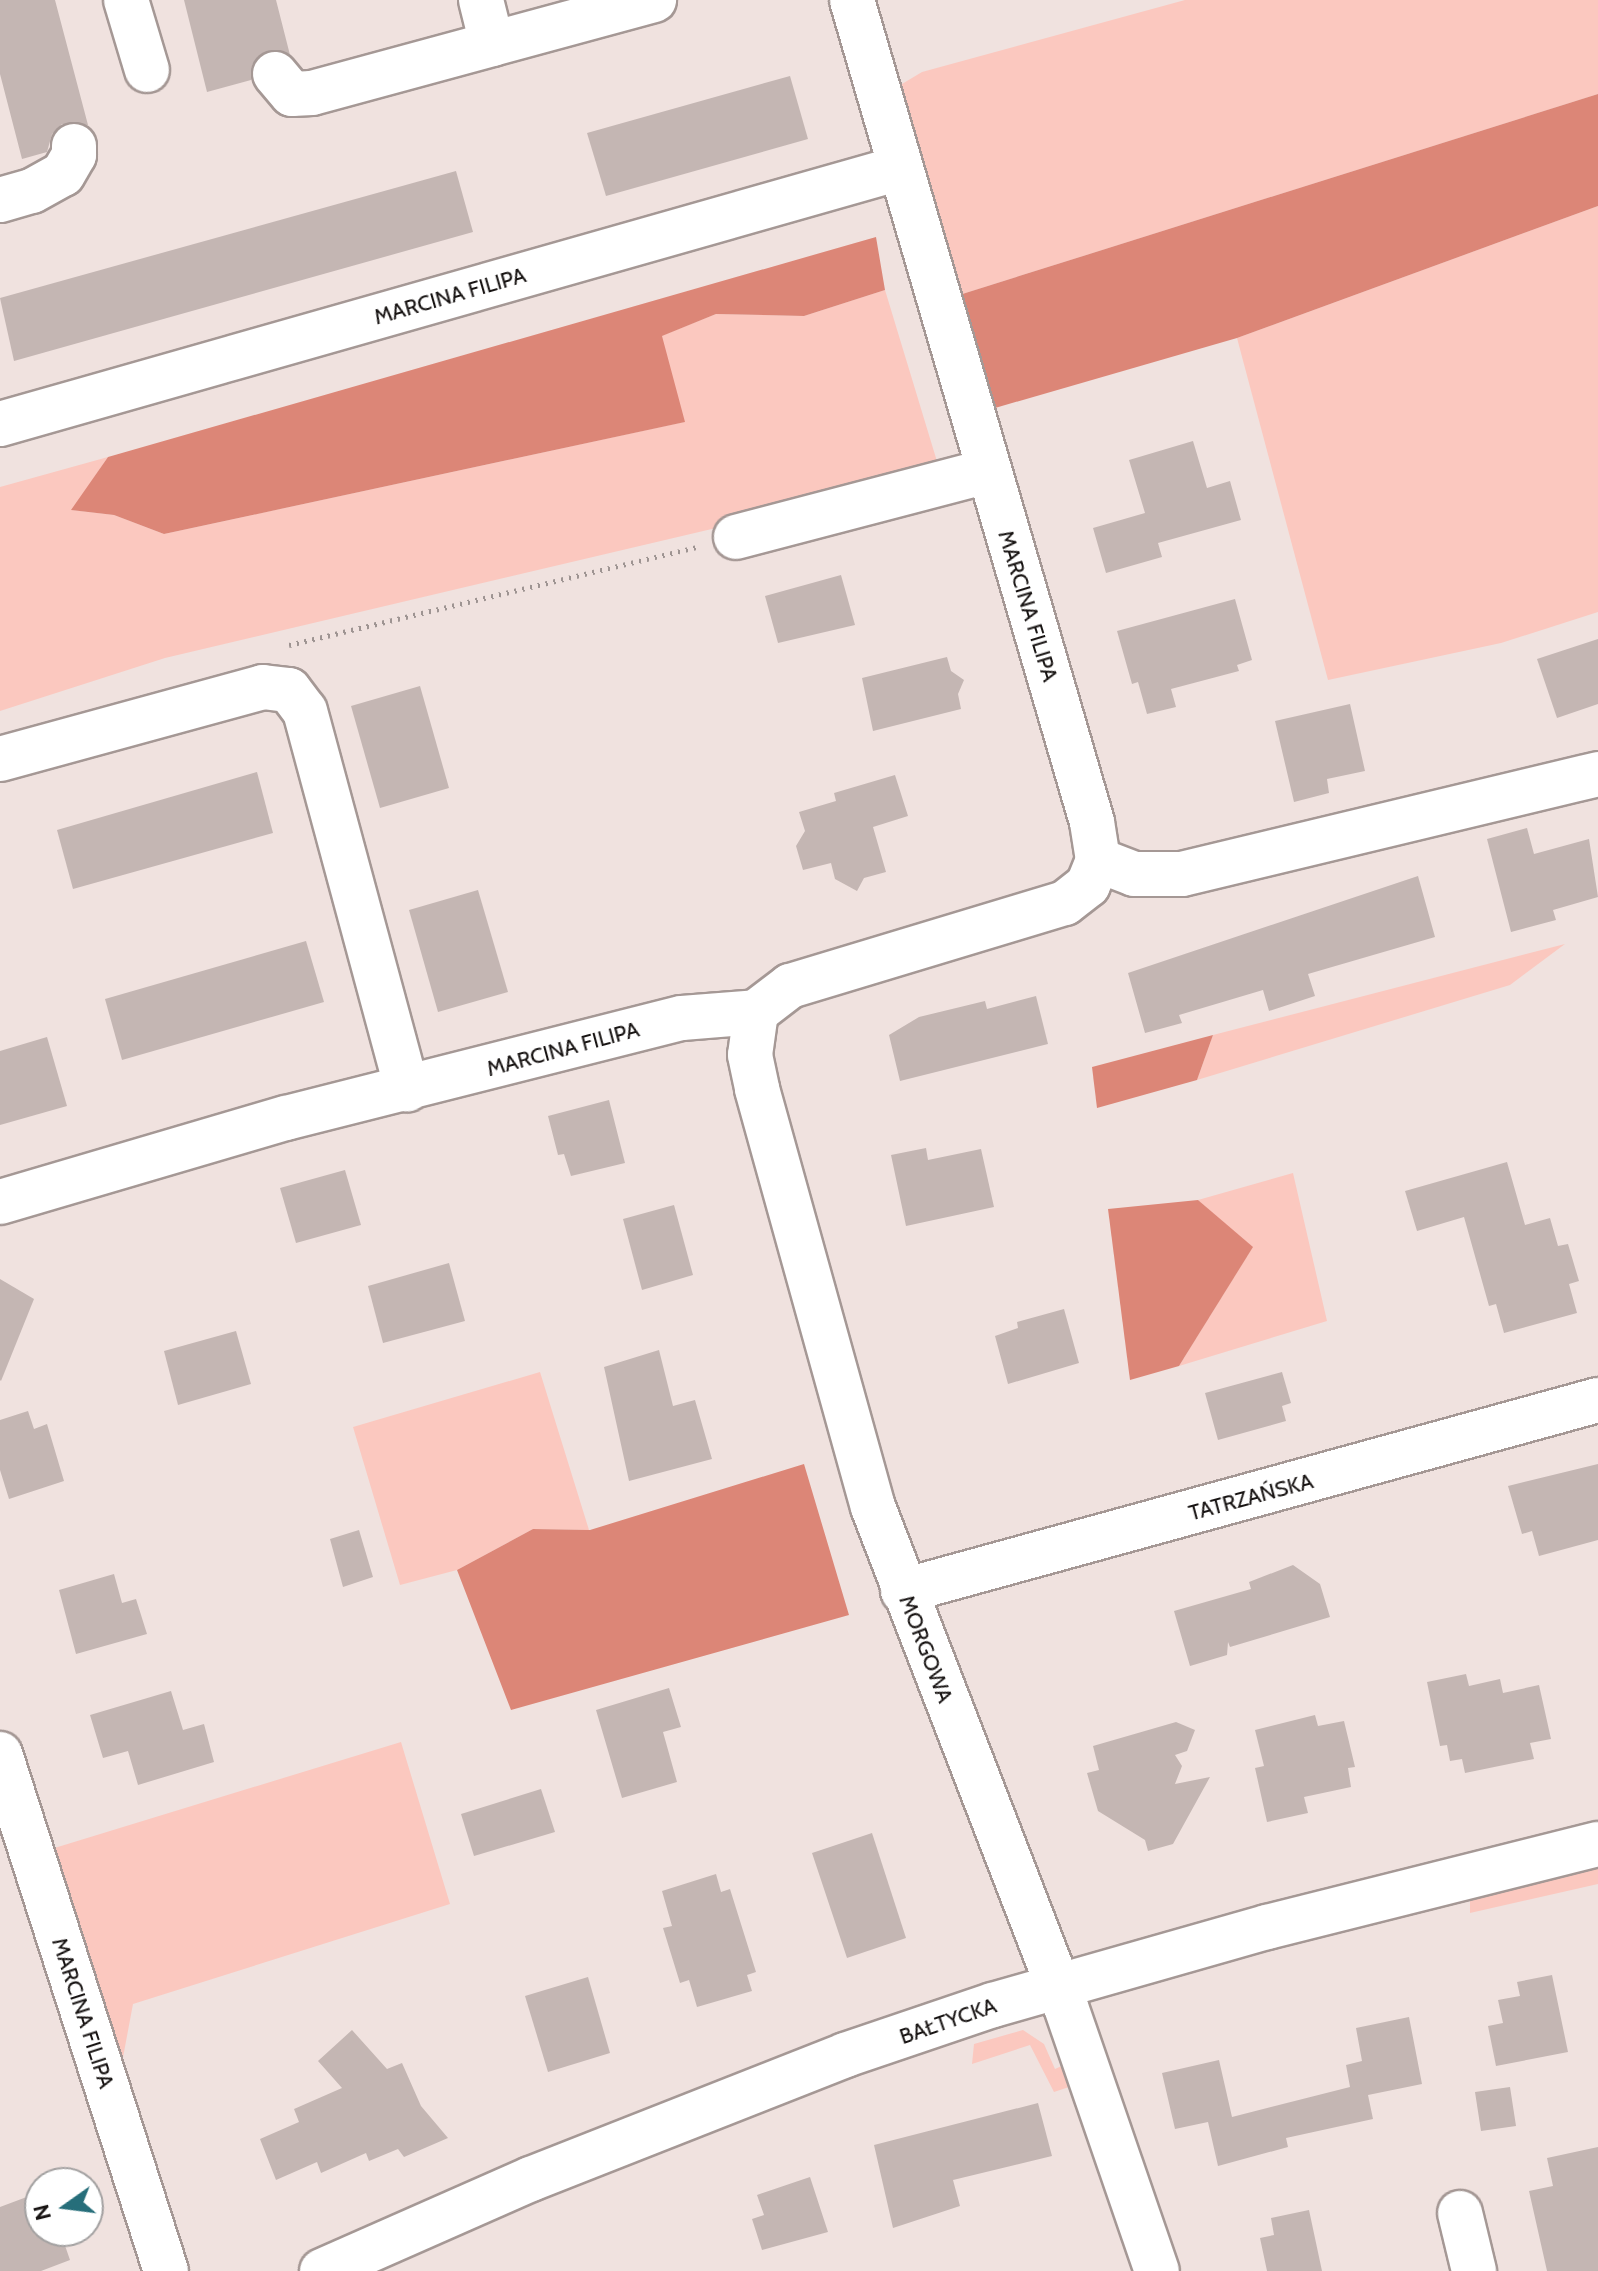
<!DOCTYPE html>
<meta charset="utf-8">
<style>
body{margin:0}
#map{position:relative;width:1598px;height:2271px;overflow:hidden;background:#f0e2df;font-family:Cabin,sans-serif}
div>[style]{position:absolute}
[style*='--x']{left:calc(var(--x)*1px);top:calc(var(--y)*1px);width:calc(var(--w)*1px);rotate:calc(var(--a)*1deg)}
.green>*{inset:0;background:#fbc8bf}
.forest>*{inset:0;background:#dc8677}
.building>*{inset:0;background:#c4b6b3}
.path>*{height:5px;margin-top:-2.5px;transform-origin:0;background:repeating-linear-gradient(90deg,#9e9492 0 2px,transparent 0 8px)}
.roads{filter:drop-shadow(2px 0 #a59895) drop-shadow(-2px 0 #a59895) drop-shadow(0 2px #a59895) drop-shadow(0 -2px #a59895)}
.minor>*{height:44px;margin:-22px;padding:0 22px;transform-origin:22px;border-radius:22px;background:#fff}
span{translate:-50% -50%;white-space:nowrap;text-align:center;line-height:1.15;-webkit-text-stroke:8px #fff;paint-order:stroke}
.street-label{font-size:22px;color:#181413}
.north{position:absolute;left:24px;top:2167px;width:80px;height:80px;box-sizing:border-box;background:#fff;border:2px solid #a3a1a1;border-radius:50%;rotate:256deg;font-size:22px;font-weight:700;line-height:32px;text-align:center;color:#181413}
.north::after{content:'';display:block;margin:auto;width:28px;height:36px;background:#266e7a;clip-path:polygon(50% 0,100% 100%,50% 72%,0 100%)}
</style>
<div id="map">
<div class="green">
<div style="clip-path:polygon(1185px 0,1598px 0,1598px 94px,956px 296px,897px 87px,922px 72px)"></div>
<div style="clip-path:polygon(1598px 206px,1598px 612px,1501px 643px,1328px 680px,1237px 338px)"></div>
<div style="clip-path:polygon(885px 290px,939px 468px,716px 528px,165px 658px,0 711px,0 487px,108px 457px,72px 510px,114px 515px,164px 534px,684px 422px,661px 336px,716px 314px,804px 316px)"></div>
<div style="clip-path:polygon(1565px 944px,1510px 985px,1197px 1080px,1213px 1035px)"></div>
<div style="clip-path:polygon(1293px 1173px,1327px 1321px,1179px 1366px,1252px 1248px,1198px 1200px)"></div>
<div style="clip-path:polygon(540px 1372px,589px 1530px,533px 1529px,457px 1570px,400px 1585px,353px 1427px)"></div>
<div style="clip-path:polygon(401px 1742px,450px 1904px,133px 2004px,118px 2084px,48px 1850px)"></div>
<div style="clip-path:polygon(1598px 1865px,1598px 1884px,1470px 1913px,1470px 1894px)"></div>
<div style="clip-path:polygon(1023px 2030px,1044px 2044px,1055px 2069px,1064px 2065px,1072px 2086px,1054px 2092px,1030px 2045px,972px 2064px,974px 2044px)"></div>
</div>
<div class="forest">
<div style="clip-path:polygon(1598px 94px,1598px 206px,1237px 338px,995px 408px,956px 296px)"></div>
<div style="clip-path:polygon(876px 237px,885px 290px,804px 316px,716px 314px,662px 336px,685px 422px,164px 534px,114px 515px,71px 510px,108px 457px)"></div>
<div style="clip-path:polygon(1213px 1035px,1197px 1080px,1097px 1108px,1092px 1067px)"></div>
<div style="clip-path:polygon(1198px 1200px,1253px 1247px,1179px 1366px,1130px 1380px,1108px 1209px)"></div>
<div style="clip-path:polygon(804px 1464px,849px 1615px,511px 1710px,457px 1570px,533px 1529px,590px 1530px)"></div>
</div>
<div class="building">
<div style="clip-path:polygon(0 0,55px 0,88px 125px,62px 124px,52px 134px,47px 152px,22px 159px,0 74px)"></div>
<div style="clip-path:polygon(184px 0,276px 0,290px 55px,270px 50px,252px 65px,251px 80px,207px 92px)"></div>
<div style="clip-path:polygon(790px 76px,808px 139px,606px 196px,587px 133px)"></div>
<div style="clip-path:polygon(456px 171px,473px 232px,14px 361px,0 298px)"></div>
<div style="clip-path:polygon(1193px 441px,1207px 488px,1230px 481px,1241px 520px,1158px 543px,1162px 557px,1106px 573px,1093px 528px,1145px 513px,1129px 460px)"></div>
<div style="clip-path:polygon(841px 575px,855px 625px,778px 643px,765px 596px)"></div>
<div style="clip-path:polygon(1235px 599px,1252px 660px,1237px 665px,1239px 671px,1171px 689px,1176px 707px,1147px 714px,1138px 682px,1132px 684px,1117px 631px)"></div>
<div style="clip-path:polygon(1598px 639px,1598px 704px,1557px 718px,1537px 659px)"></div>
<div style="clip-path:polygon(947px 657px,951px 671px,964px 680px,958px 694px,961px 709px,873px 731px,862px 678px)"></div>
<div style="clip-path:polygon(420px 686px,449px 788px,380px 808px,351px 706px)"></div>
<div style="clip-path:polygon(1350px 704px,1365px 771px,1327px 779px,1329px 793px,1294px 802px,1275px 721px)"></div>
<div style="clip-path:polygon(257px 772px,273px 833px,73px 889px,57px 830px)"></div>
<div style="clip-path:polygon(895px 775px,908px 816px,873px 827px,886px 872px,864px 878px,857px 891px,835px 879px,831px 863px,803px 870px,796px 846px,805px 831px,799px 812px,836px 801px,834px 793px)"></div>
<div style="clip-path:polygon(1527px 828px,1534px 854px,1589px 839px,1598px 897px,1553px 910px,1556px 920px,1511px 932px,1487px 839px)"></div>
<div style="clip-path:polygon(1418px 876px,1435px 937px,1308px 974px,1315px 996px,1269px 1011px,1263px 990px,1179px 1015px,1182px 1023px,1145px 1033px,1128px 973px)"></div>
<div style="clip-path:polygon(478px 890px,508px 992px,438px 1012px,409px 910px)"></div>
<div style="clip-path:polygon(306px 941px,324px 1002px,122px 1060px,105px 999px)"></div>
<div style="clip-path:polygon(1036px 996px,1048px 1044px,900px 1081px,889px 1035px,919px 1017px,985px 1001px,987px 1009px)"></div>
<div style="clip-path:polygon(47px 1037px,67px 1106px,0 1125px,0 1051px)"></div>
<div style="clip-path:polygon(609px 1100px,625px 1163px,571px 1176px,564px 1154px,558px 1155px,548px 1116px)"></div>
<div style="clip-path:polygon(926px 1148px,928px 1160px,981px 1149px,994px 1207px,906px 1226px,891px 1155px)"></div>
<div style="clip-path:polygon(1507px 1162px,1525px 1225px,1550px 1218px,1558px 1246px,1568px 1244px,1579px 1281px,1569px 1284px,1577px 1313px,1504px 1333px,1496px 1304px,1489px 1306px,1464px 1217px,1417px 1231px,1405px 1191px)"></div>
<div style="clip-path:polygon(345px 1170px,361px 1225px,296px 1243px,280px 1188px)"></div>
<div style="clip-path:polygon(674px 1205px,693px 1275px,642px 1290px,623px 1219px)"></div>
<div style="clip-path:polygon(449px 1263px,465px 1321px,383px 1343px,368px 1286px)"></div>
<div style="clip-path:polygon(0 1279px,34px 1299px,1px 1381px,0 1380px)"></div>
<div style="clip-path:polygon(1064px 1309px,1079px 1363px,1008px 1384px,995px 1336px,1018px 1328px,1017px 1322px)"></div>
<div style="clip-path:polygon(236px 1331px,251px 1384px,178px 1405px,164px 1351px)"></div>
<div style="clip-path:polygon(659px 1350px,673px 1406px,695px 1400px,712px 1459px,629px 1481px,604px 1367px)"></div>
<div style="clip-path:polygon(1282px 1372px,1291px 1403px,1282px 1406px,1286px 1421px,1218px 1440px,1205px 1393px)"></div>
<div style="clip-path:polygon(28px 1411px,34px 1429px,47px 1424px,64px 1481px,9px 1499px,0 1470px,0 1420px)"></div>
<div style="clip-path:polygon(1598px 1464px,1598px 1540px,1539px 1556px,1532px 1531px,1522px 1534px,1508px 1486px)"></div>
<div style="clip-path:polygon(359px 1530px,373px 1577px,343px 1587px,330px 1539px)"></div>
<div style="clip-path:polygon(1293px 1565px,1320px 1584px,1330px 1617px,1230px 1647px,1228px 1642px,1227px 1655px,1190px 1666px,1174px 1611px,1251px 1589px,1249px 1582px)"></div>
<div style="clip-path:polygon(114px 1574px,122px 1603px,136px 1599px,147px 1634px,76px 1654px,59px 1590px)"></div>
<div style="clip-path:polygon(1466px 1674px,1469px 1686px,1500px 1679px,1503px 1693px,1539px 1685px,1551px 1739px,1530px 1743px,1534px 1759px,1465px 1773px,1462px 1759px,1450px 1761px,1447px 1745px,1440px 1746px,1427px 1682px)"></div>
<div style="clip-path:polygon(669px 1688px,681px 1727px,663px 1732px,677px 1782px,622px 1798px,596px 1710px)"></div>
<div style="clip-path:polygon(171px 1691px,183px 1730px,204px 1724px,214px 1762px,138px 1785px,128px 1751px,103px 1758px,90px 1715px)"></div>
<div style="clip-path:polygon(1315px 1715px,1318px 1726px,1344px 1721px,1355px 1767px,1348px 1768px,1351px 1787px,1304px 1797px,1308px 1813px,1267px 1822px,1255px 1768px,1264px 1766px,1255px 1730px)"></div>
<div style="clip-path:polygon(1176px 1722px,1195px 1730px,1187px 1751px,1175px 1755px,1182px 1766px,1175px 1784px,1210px 1777px,1173px 1844px,1148px 1851px,1145px 1840px,1098px 1811px,1087px 1773px,1099px 1770px,1093px 1746px)"></div>
<div style="clip-path:polygon(541px 1789px,555px 1832px,474px 1856px,461px 1814px)"></div>
<div style="clip-path:polygon(872px 1833px,906px 1938px,847px 1958px,812px 1853px)"></div>
<div style="clip-path:polygon(716px 1874px,721px 1892px,730px 1889px,756px 1972px,747px 1975px,752px 1991px,697px 2007px,689px 1980px,680px 1983px,663px 1928px,672px 1926px,662px 1891px)"></div>
<div style="clip-path:polygon(1552px 1975px,1568px 2052px,1496px 2066px,1488px 2026px,1503px 2023px,1498px 2000px,1520px 1996px,1517px 1982px)"></div>
<div style="clip-path:polygon(588px 1977px,610px 2053px,548px 2072px,525px 1996px)"></div>
<div style="clip-path:polygon(1409px 2017px,1422px 2084px,1368px 2095px,1373px 2119px,1286px 2138px,1288px 2147px,1218px 2166px,1208px 2122px,1175px 2129px,1162px 2073px,1219px 2060px,1232px 2117px,1350px 2087px,1346px 2065px,1362px 2061px,1356px 2028px)"></div>
<div style="clip-path:polygon(352px 2030px,387px 2069px,402px 2063px,421px 2106px,448px 2138px,404px 2157px,398px 2149px,369px 2161px,366px 2153px,321px 2173px,317px 2162px,276px 2180px,260px 2139px,299px 2122px,294px 2109px,342px 2088px,318px 2061px)"></div>
<div style="clip-path:polygon(1510px 2087px,1516px 2126px,1481px 2131px,1475px 2092px)"></div>
<div style="clip-path:polygon(1038px 2103px,1052px 2156px,953px 2180px,960px 2206px,893px 2228px,874px 2145px)"></div>
<div style="clip-path:polygon(1598px 2147px,1598px 2271px,1547px 2271px,1529px 2191px,1553px 2186px,1547px 2158px)"></div>
<div style="clip-path:polygon(810px 2177px,828px 2232px,762px 2250px,752px 2219px,764px 2215px,757px 2195px)"></div>
<div style="clip-path:polygon(40px 2192px,40px 2231px,60px 2231px,70px 2260px,41px 2271px,0 2271px,0 2207px)"></div>
<div style="clip-path:polygon(1309px 2210px,1322px 2271px,1267px 2271px,1260px 2238px,1274px 2235px,1271px 2218px)"></div>
</div>
<div class="path">
<div style="--x:289;--y:645;--w:419;--a:-13.5"></div>
</div>
<div class="roads">
<div class="minor">
<div style="--x:126;--y:0;--w:73;--a:73.3"></div>
<div style="--x:481;--y:0;--w:45;--a:76"></div>
<div style="--x:492;--y:44;--w:168;--a:-15.2"></div>
<div style="--x:275;--y:74;--w:26;--a:50"></div>
<div style="--x:292;--y:94;--w:20;--a:-3"></div>
<div style="--x:312;--y:93;--w:187;--a:-15.2"></div>
<div style="--x:0;--y:200;--w:33;--a:-16"></div>
<div style="--x:32;--y:191;--w:35;--a:-29"></div>
<div style="--x:63;--y:174;--w:22;--a:-60"></div>
<div style="--x:74;--y:155;--w:9;--a:-90"></div>
<div style="--x:0;--y:424;--w:936;--a:-15.88"></div>
<div style="--x:736;--y:537;--w:260;--a:-14.7"></div>
<div style="--x:0;--y:759;--w:273;--a:-15.3"></div>
<div style="--x:263;--y:687;--w:26;--a:7"></div>
<div style="--x:289;--y:690;--w:26;--a:53"></div>
<div style="--x:305;--y:711;--w:392;--a:74.9"></div>
<div style="--x:1098;--y:860;--w:39;--a:21"></div>
<div style="--x:1134;--y:874;--w:48;--a:0"></div>
<div style="--x:1182;--y:874;--w:428;--a:-13.5"></div>
<div style="--x:756;--y:1012;--w:43;--a:97.9"></div>
<div style="--x:750;--y:1055;--w:35;--a:78"></div>
<div style="--x:757;--y:1089;--w:434;--a:74.5"></div>
<div style="--x:873;--y:1507;--w:536;--a:68.89"></div>
<div style="--x:1066;--y:2007;--w:279;--a:71"></div>
<div style="--x:0;--y:1202;--w:298;--a:-16.4"></div>
<div style="--x:286;--y:1118;--w:408;--a:-14.2"></div>
<div style="--x:682;--y:1018;--w:74;--a:-4.6"></div>
<div style="--x:756;--y:1012;--w:43;--a:-37.4"></div>
<div style="--x:790;--y:986;--w:287;--a:-16.8"></div>
<div style="--x:1065;--y:903;--w:29;--a:-38"></div>
<div style="--x:1088;--y:885;--w:27;--a:-68"></div>
<div style="--x:1098;--y:860;--w:38;--a:-99"></div>
<div style="--x:1092;--y:822;--w:856;--a:-106.28"></div>
<div style="--x:903;--y:1591;--w:721;--a:-15.37"></div>
<div style="--x:0;--y:1754;--w:543;--a:72.2"></div>
<div style="--x:1460;--y:2213;--w:60;--a:76.4"></div>
<div style="--x:322;--y:2271;--w:228;--a:-23.8"></div>
<div style="--x:531;--y:2179;--w:338;--a:-21.5"></div>
<div style="--x:845;--y:2055;--w:156;--a:-18.7"></div>
<div style="--x:993;--y:2005;--w:285;--a:-15.9"></div>
<div style="--x:1267;--y:1927;--w:341;--a:-14.1"></div>
</div>
</div>
<div class="street-label">
<span style="left:450px;top:296px;rotate:-16deg">MARCINA FILIPA</span>
<span style="left:1028px;top:606px;rotate:73deg">MARCINA FILIPA</span>
<span style="left:563px;top:1049px;rotate:-15deg">MARCINA FILIPA</span>
<span style="left:1251px;top:1497px;rotate:-15deg">TATRZAŃSKA</span>
<span style="left:926px;top:1649px;rotate:69deg">MORGOWA</span>
<span style="left:83px;top:2013px;rotate:72deg">MARCINA FILIPA</span>
<span style="left:948px;top:2021px;rotate:-19deg">BAŁTYCKA</span>
</div>
<div class="north">N</div>
</div>
